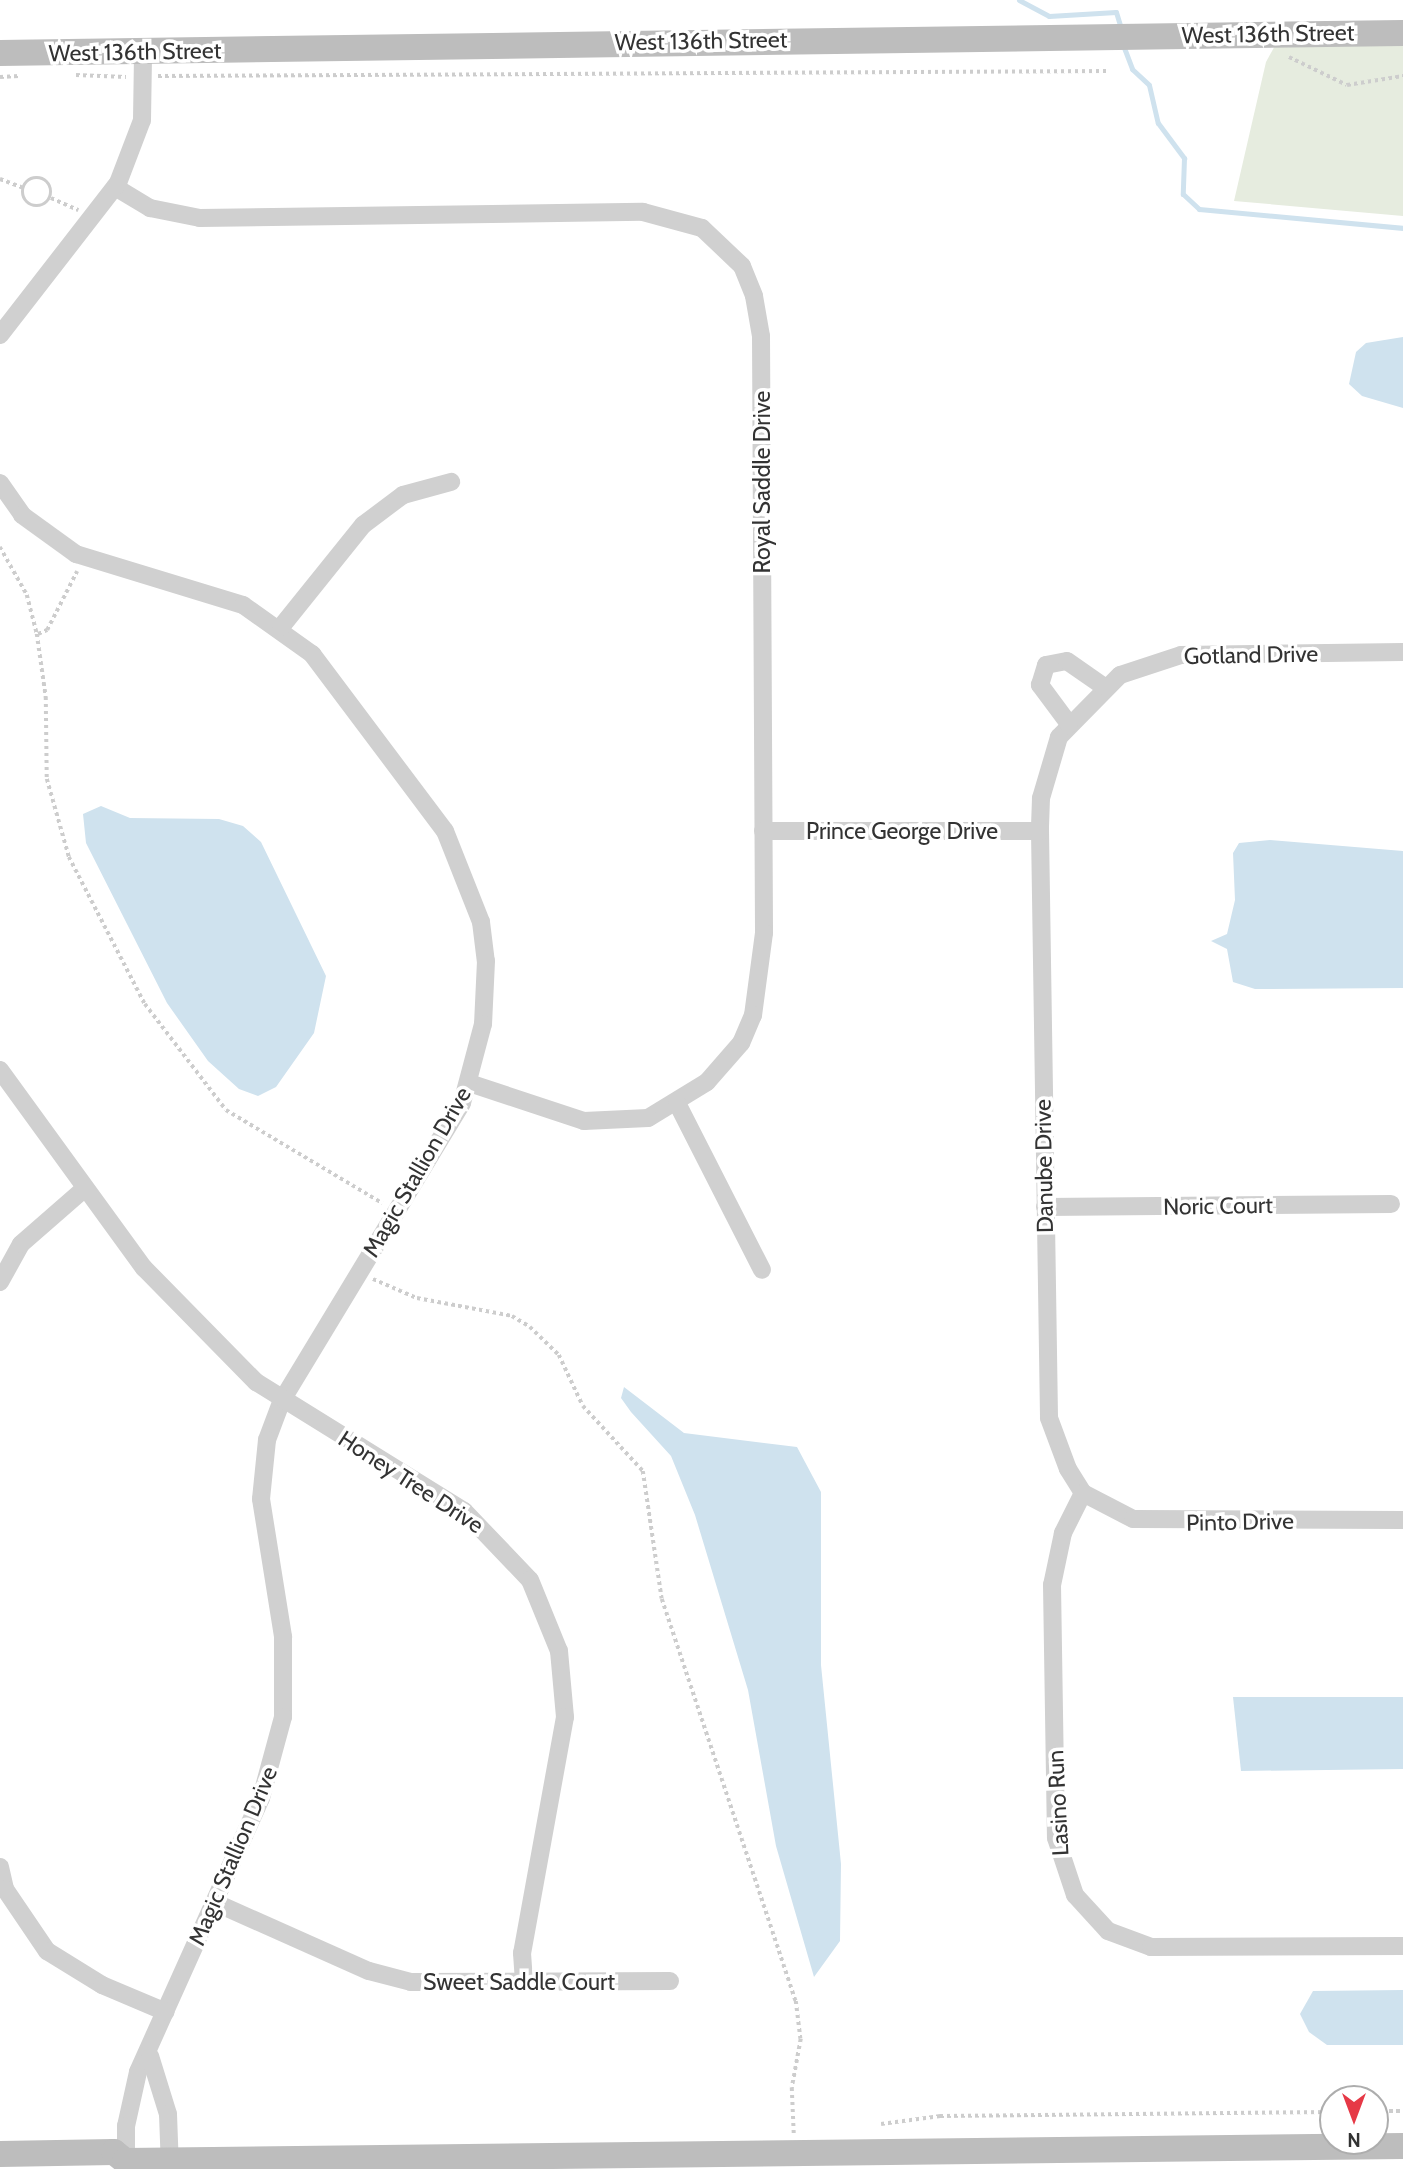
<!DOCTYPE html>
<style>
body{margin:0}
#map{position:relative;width:1403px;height:2169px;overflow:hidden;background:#fff;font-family:Cabin,sans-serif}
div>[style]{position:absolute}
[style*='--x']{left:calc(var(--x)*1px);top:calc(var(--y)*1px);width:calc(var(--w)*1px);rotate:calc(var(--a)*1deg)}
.green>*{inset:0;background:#e6ecdf}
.water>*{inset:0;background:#cfe2ee}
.stream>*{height:5px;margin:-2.5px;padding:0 2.5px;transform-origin:2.5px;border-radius:2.5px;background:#cfe2ee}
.path>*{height:3.5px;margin-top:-1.75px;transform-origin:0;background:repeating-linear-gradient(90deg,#cdcdcd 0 3.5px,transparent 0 7px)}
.path>.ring{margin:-1.75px;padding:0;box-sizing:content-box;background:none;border:3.5px solid #cdcdcd;border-radius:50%}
.street>*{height:18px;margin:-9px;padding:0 9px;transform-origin:9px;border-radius:9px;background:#d0d0d0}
.secondary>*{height:26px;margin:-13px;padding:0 13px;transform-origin:13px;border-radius:13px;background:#bdbdbd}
span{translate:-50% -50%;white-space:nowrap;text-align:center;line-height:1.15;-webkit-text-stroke:7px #fff;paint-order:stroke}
.street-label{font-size:23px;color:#333}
.north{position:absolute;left:1319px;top:2085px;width:70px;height:70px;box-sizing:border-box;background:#fff;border:2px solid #adadad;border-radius:50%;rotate:180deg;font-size:19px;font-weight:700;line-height:28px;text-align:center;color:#333}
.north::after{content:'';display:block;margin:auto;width:24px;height:32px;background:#e63946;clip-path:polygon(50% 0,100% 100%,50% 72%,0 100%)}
</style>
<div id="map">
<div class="green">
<div style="clip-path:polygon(1277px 42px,1403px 45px,1403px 216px,1234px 201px,1266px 62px)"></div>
</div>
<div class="water">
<div style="clip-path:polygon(1403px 337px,1403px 408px,1362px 396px,1349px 384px,1356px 352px,1366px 343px)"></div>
<div style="clip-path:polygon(101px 806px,130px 818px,219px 819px,243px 826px,261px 842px,326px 976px,314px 1033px,276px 1087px,258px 1096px,239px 1089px,208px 1061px,167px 1003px,86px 843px,83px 814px)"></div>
<div style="clip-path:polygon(1270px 840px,1403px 851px,1403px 988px,1255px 989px,1233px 982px,1227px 949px,1211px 941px,1227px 934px,1235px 900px,1233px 853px,1239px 843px)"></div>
<div style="clip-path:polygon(624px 1387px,684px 1433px,797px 1447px,821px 1492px,821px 1665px,841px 1864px,840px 1941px,814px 1977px,776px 1846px,748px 1690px,695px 1515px,671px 1456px,631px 1412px,621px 1398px)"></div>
<div style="clip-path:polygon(1233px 1697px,1403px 1697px,1403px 1769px,1241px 1771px)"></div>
<div style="clip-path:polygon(1403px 1990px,1403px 2045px,1327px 2045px,1309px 2032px,1300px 2014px,1313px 1991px)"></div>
</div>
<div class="stream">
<div style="--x:1019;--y:0;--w:34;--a:28"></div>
<div style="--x:1049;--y:16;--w:67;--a:-3.4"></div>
<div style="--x:1116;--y:12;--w:17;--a:73"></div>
<div style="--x:1123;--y:45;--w:26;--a:69"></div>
<div style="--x:1132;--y:69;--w:23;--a:43"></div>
<div style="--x:1149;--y:85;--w:39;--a:77"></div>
<div style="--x:1158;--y:123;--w:44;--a:53.4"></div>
<div style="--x:1184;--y:158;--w:36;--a:92"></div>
<div style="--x:1183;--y:194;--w:22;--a:43"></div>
<div style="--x:1199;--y:209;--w:205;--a:5.3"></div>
</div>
<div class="path">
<div style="--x:1289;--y:57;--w:64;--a:25.8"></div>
<div style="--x:1347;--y:85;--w:57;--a:-9.1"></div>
<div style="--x:76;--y:75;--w:50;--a:2.3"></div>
<div style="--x:158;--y:76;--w:949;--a:-0.3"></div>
<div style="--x:0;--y:77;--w:19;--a:-3"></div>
<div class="ring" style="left:23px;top:178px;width:24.5px;height:24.5px"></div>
<div style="--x:0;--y:179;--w:25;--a:21"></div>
<div style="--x:51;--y:198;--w:30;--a:24"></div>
<div style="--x:0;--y:547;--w:55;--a:60.6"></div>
<div style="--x:27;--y:595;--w:40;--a:75.6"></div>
<div style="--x:37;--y:634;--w:64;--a:81.9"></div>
<div style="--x:46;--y:697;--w:82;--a:89.3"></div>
<div style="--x:47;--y:779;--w:81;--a:74.2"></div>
<div style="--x:69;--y:857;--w:165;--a:62.7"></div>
<div style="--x:145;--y:1004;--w:133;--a:52.6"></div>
<div style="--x:226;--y:1110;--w:182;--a:30.8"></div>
<div style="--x:38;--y:634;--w:10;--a:-24"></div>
<div style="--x:47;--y:630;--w:66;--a:-63"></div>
<div style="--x:373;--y:1279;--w:48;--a:23.4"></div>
<div style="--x:417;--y:1298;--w:97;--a:10.7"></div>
<div style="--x:512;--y:1316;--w:21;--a:31"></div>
<div style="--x:530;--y:1327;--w:40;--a:44"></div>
<div style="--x:559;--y:1355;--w:56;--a:64.8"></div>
<div style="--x:583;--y:1406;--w:88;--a:47.3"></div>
<div style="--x:643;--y:1471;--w:129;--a:81.6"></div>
<div style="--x:662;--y:1599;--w:424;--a:71.6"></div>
<div style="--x:796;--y:2001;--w:38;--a:83"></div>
<div style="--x:801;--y:2039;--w:50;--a:100.4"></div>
<div style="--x:792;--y:2088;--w:46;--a:87.5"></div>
<div style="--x:1375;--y:2111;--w:28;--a:0"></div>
<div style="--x:881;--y:2124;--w:60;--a:-7.7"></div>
<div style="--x:940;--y:2116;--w:393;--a:-0.6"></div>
</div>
<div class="street">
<div style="--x:115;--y:187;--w:41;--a:31"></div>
<div style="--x:150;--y:208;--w:51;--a:11.3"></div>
<div style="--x:200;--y:218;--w:443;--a:-0.8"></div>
<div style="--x:643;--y:212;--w:61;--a:15.2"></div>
<div style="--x:702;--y:228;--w:55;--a:43.5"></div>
<div style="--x:742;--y:266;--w:32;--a:68"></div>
<div style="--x:754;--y:296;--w:41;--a:80.1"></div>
<div style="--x:761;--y:336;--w:597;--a:89.71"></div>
<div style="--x:764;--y:933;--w:83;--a:97.6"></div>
<div style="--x:753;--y:1015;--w:30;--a:113"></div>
<div style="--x:741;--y:1043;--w:52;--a:131.1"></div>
<div style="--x:707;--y:1082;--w:69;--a:148.6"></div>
<div style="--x:648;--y:1118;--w:64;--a:177.3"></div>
<div style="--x:584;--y:1121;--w:121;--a:-161.7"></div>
<div style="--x:0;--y:335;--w:192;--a:-52.2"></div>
<div style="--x:118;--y:183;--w:67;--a:-69.1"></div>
<div style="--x:142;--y:120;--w:66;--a:-89.1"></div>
<div style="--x:0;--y:483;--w:39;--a:55"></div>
<div style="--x:22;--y:515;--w:67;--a:35.8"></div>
<div style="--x:76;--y:554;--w:175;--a:17"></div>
<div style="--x:243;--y:605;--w:85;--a:35.4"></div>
<div style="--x:312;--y:654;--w:221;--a:53.1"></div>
<div style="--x:445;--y:831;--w:98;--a:68.4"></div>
<div style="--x:481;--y:922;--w:39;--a:83"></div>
<div style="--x:486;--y:961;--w:63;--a:92.7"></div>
<div style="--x:483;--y:1024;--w:82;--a:104.9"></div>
<div style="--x:462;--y:1103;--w:347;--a:121.2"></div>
<div style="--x:282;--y:1400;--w:43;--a:110.6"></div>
<div style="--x:267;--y:1440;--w:59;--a:95.8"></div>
<div style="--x:261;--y:1499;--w:140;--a:80.9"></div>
<div style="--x:283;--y:1637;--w:80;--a:90"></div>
<div style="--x:283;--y:1717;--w:84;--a:105.2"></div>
<div style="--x:261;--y:1798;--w:300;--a:114.2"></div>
<div style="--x:138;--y:2072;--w:55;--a:102.5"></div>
<div style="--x:126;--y:2126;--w:43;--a:90"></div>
<div style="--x:281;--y:627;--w:131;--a:-51.2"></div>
<div style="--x:363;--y:525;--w:50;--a:-36.9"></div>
<div style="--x:403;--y:495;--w:50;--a:-15.2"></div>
<div style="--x:1403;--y:652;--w:222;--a:179.2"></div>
<div style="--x:1181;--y:655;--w:64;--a:161.8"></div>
<div style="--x:1120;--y:675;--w:87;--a:134.5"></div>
<div style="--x:1059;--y:737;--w:64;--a:106.4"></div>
<div style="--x:1041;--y:798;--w:33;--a:92"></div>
<div style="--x:1040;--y:831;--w:587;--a:89.12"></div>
<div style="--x:1049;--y:1418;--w:54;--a:69.6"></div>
<div style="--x:1068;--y:1469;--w:28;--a:58"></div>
<div style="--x:1083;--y:1493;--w:56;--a:27.5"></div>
<div style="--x:1133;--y:1519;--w:270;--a:0.2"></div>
<div style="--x:1069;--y:724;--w:49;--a:-126.6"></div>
<div style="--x:1040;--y:685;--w:21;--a:-73"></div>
<div style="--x:1046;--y:665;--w:21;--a:-11"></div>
<div style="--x:1067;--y:661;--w:44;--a:34.8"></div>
<div style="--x:763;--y:831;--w:277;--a:0"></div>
<div style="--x:0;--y:1070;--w:245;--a:54"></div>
<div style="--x:144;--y:1268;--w:160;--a:45.5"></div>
<div style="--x:256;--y:1382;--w:245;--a:31.8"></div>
<div style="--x:464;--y:1511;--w:95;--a:46.3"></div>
<div style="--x:530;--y:1580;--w:77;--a:67.8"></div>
<div style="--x:559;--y:1651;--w:66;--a:84.8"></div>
<div style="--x:565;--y:1717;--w:240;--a:100.3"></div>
<div style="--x:522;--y:1953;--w:29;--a:86"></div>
<div style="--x:677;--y:1103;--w:187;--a:63"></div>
<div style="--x:1045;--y:1207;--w:346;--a:-0.5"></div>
<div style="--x:0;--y:1282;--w:43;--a:-61.1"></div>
<div style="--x:21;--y:1244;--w:84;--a:-41.1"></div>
<div style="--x:1083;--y:1493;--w:45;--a:116.6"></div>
<div style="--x:1063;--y:1533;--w:53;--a:101.9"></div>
<div style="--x:1052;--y:1585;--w:253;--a:89.1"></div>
<div style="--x:1056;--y:1838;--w:60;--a:71.6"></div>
<div style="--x:1075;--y:1895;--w:49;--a:47.5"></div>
<div style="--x:1108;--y:1931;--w:46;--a:20.4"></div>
<div style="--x:1151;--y:1947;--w:252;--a:-0.2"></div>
<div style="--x:0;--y:1867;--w:23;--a:77"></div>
<div style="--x:5;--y:1889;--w:75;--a:55.9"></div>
<div style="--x:47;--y:1951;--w:65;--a:31.7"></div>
<div style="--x:102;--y:1985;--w:69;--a:22.9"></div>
<div style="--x:216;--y:1903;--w:167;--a:24"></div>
<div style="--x:369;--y:1971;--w:43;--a:14.7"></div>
<div style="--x:411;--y:1982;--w:259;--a:-0.2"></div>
<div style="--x:150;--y:2056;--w:61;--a:72.8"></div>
<div style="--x:168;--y:2114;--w:55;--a:87.9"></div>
</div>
<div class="secondary">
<div style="--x:0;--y:53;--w:1403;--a:-0.82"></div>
<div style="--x:0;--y:2154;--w:114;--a:-1"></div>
<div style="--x:114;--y:2152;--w:14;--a:39"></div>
<div style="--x:125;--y:2161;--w:1278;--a:-0.67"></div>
</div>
<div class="street-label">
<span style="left:1268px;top:34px;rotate:-1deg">West 136th Street</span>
<span style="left:701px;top:41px;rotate:-1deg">West 136th Street</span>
<span style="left:135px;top:52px;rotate:-1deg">West 136th Street</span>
<span style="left:762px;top:482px;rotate:-90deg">Royal Saddle Drive</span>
<span style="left:1251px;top:655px;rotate:-1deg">Gotland Drive</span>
<span style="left:902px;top:831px">Prince George Drive</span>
<span style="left:1044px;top:1166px;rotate:-91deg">Danube Drive</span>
<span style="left:417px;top:1172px;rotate:-60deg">Magic Stallion Drive</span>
<span style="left:1218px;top:1206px;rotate:-1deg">Noric Court</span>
<span style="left:411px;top:1482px;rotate:33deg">Honey Tree Drive</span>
<span style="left:1240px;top:1522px;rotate:-1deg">Pinto Drive</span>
<span style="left:1058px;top:1803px;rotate:-93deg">Lasino Run</span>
<span style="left:233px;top:1856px;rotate:-67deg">Magic Stallion Drive</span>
<span style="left:519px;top:1982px">Sweet Saddle Court</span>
</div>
<div class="north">N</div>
</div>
